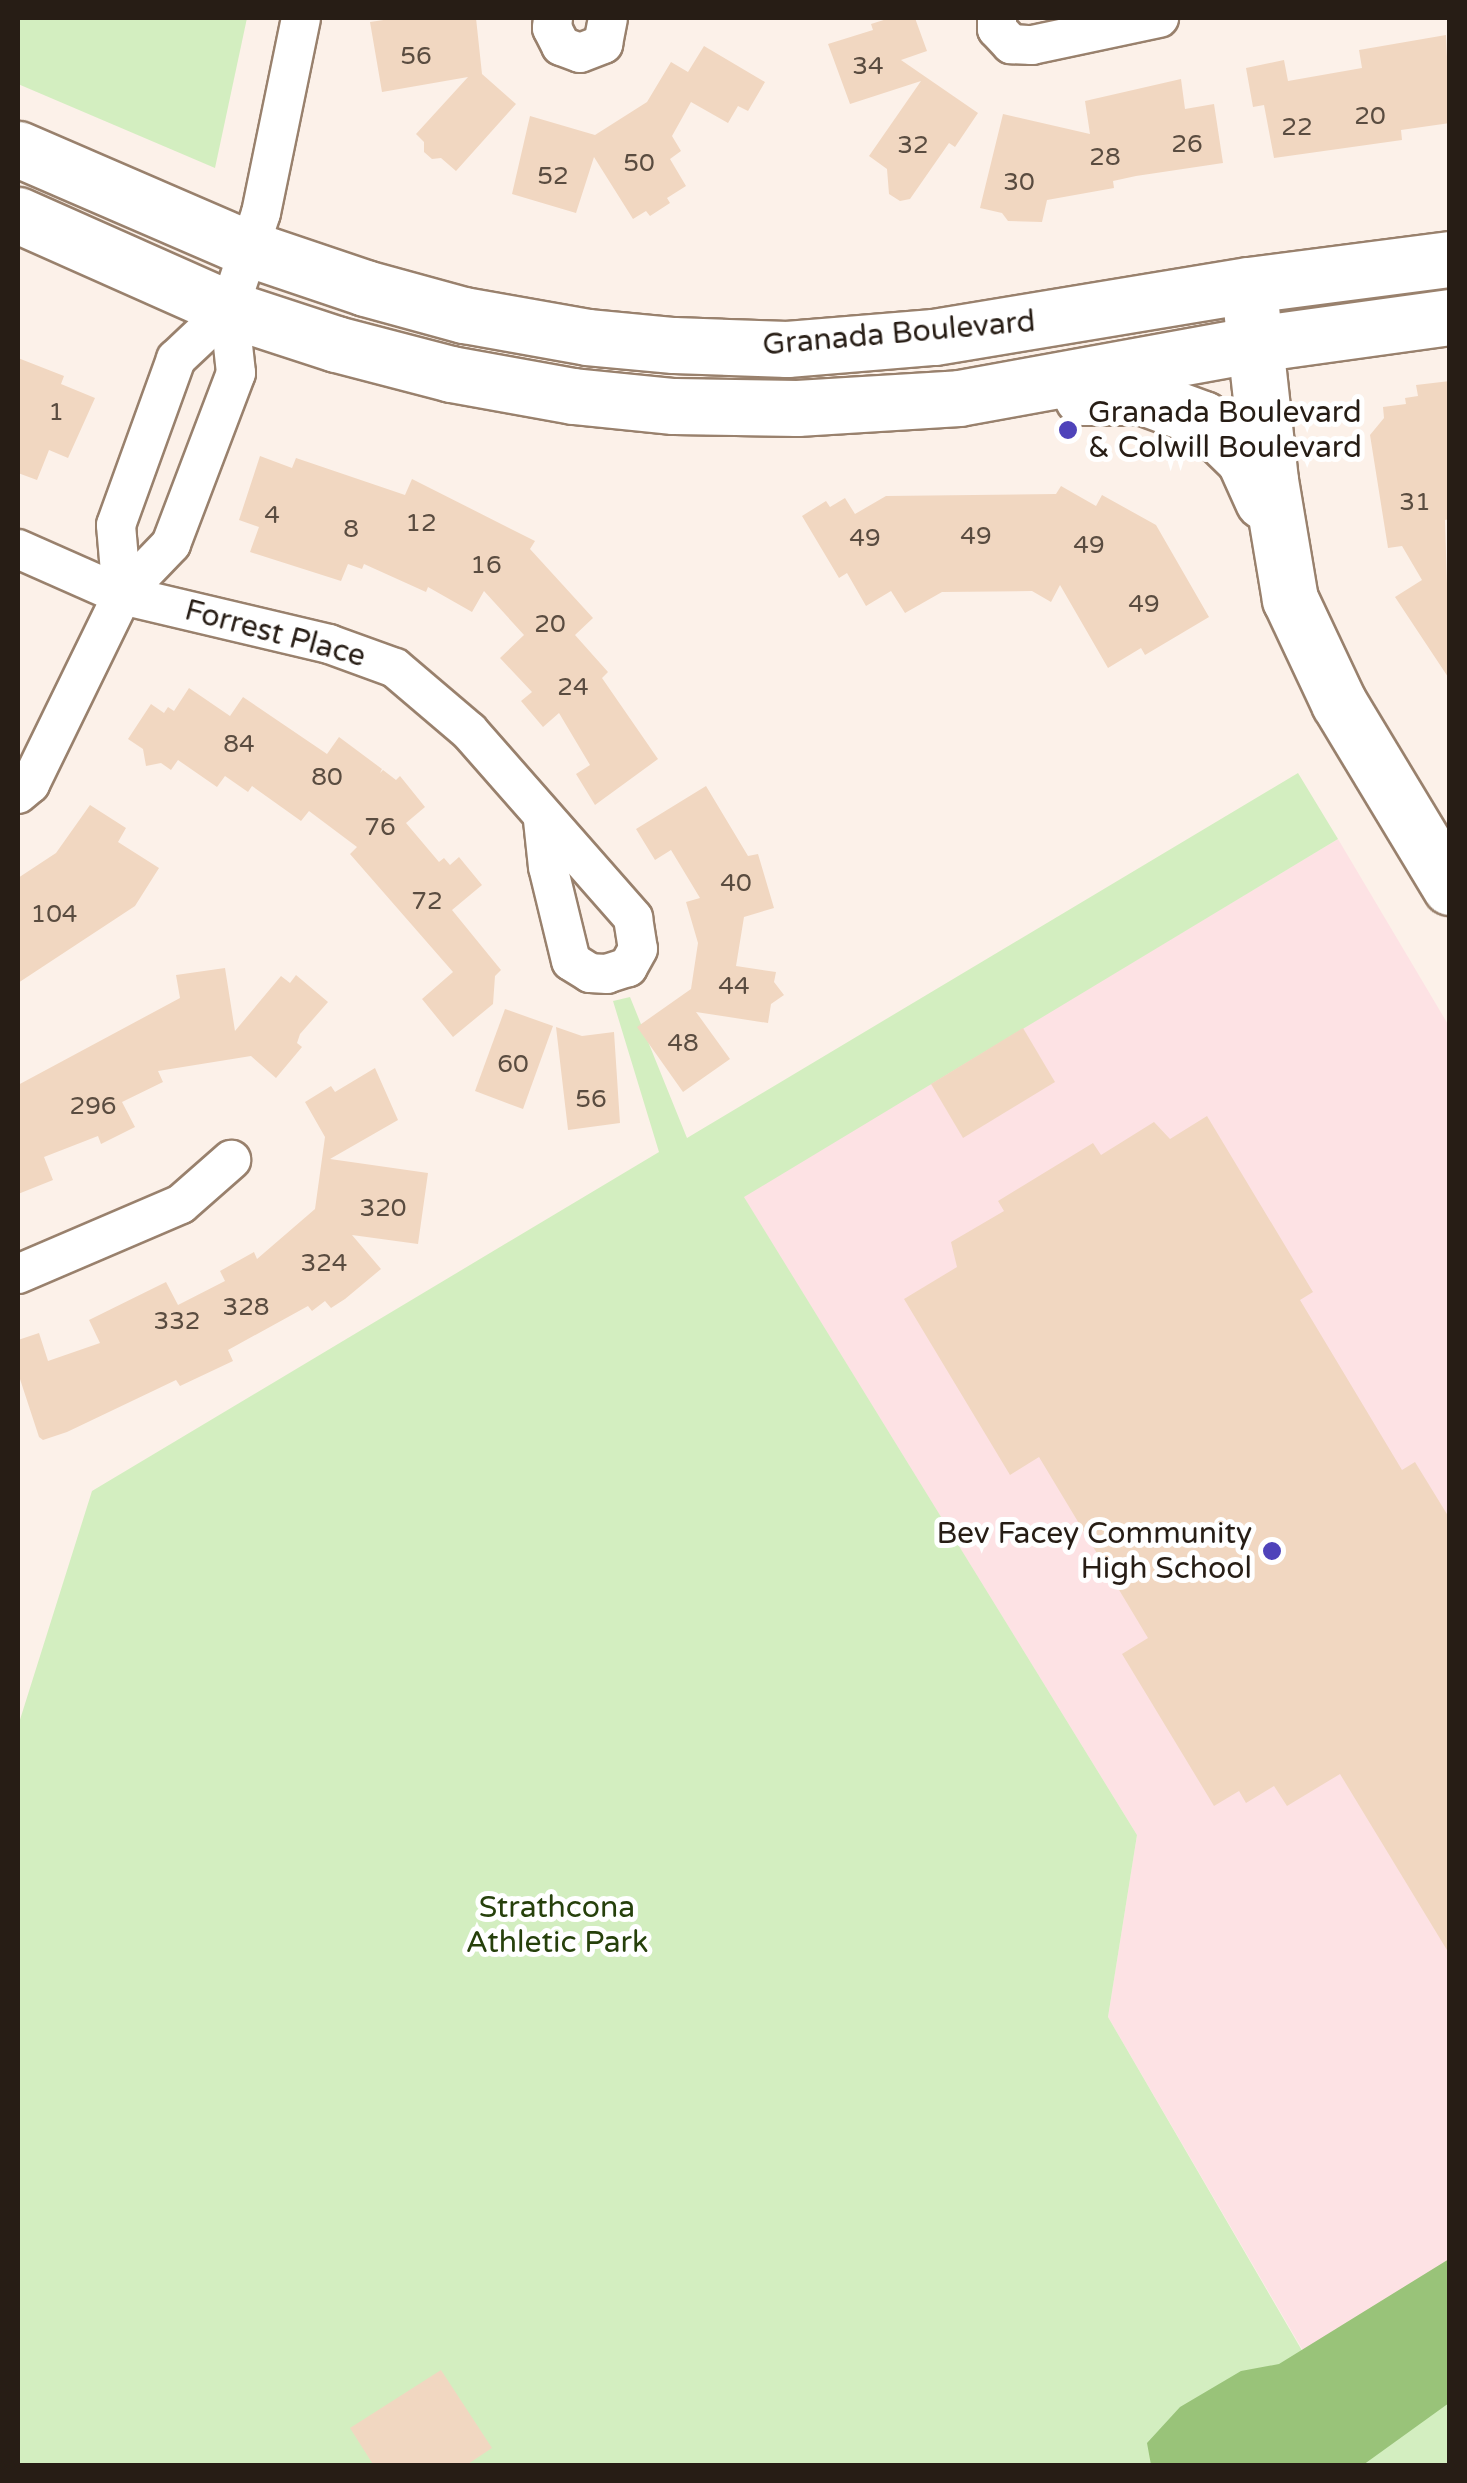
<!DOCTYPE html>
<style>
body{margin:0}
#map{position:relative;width:1467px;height:2483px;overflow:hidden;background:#fcf1e9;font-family:"Varela Round",sans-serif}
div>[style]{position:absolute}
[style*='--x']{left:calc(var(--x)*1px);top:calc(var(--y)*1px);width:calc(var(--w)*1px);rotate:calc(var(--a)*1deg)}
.education>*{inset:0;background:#fde2e4}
.green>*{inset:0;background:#d3eec0}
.forest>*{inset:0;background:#99c379}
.building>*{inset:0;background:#f1d7c1}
.roads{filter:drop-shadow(2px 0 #99816d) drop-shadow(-2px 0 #99816d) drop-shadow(0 2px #99816d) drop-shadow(0 -2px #99816d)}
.street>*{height:38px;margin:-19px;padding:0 19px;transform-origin:19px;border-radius:19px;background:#fff}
.secondary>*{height:55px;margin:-27.5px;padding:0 27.5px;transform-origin:27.5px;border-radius:27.5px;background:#fff}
.dots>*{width:28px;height:28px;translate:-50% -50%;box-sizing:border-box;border:5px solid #fff;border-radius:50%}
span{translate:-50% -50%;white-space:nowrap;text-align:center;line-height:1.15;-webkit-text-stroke:10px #fff;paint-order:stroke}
.number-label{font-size:25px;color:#5a4c40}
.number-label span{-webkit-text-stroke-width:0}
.street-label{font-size:30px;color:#271d15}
.poi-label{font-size:30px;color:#271d15}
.left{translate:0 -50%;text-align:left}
.right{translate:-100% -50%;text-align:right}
.park-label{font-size:30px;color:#26400b}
.frame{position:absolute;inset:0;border:20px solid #271d15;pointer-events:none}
</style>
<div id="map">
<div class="education">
<div style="clip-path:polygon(1338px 839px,1449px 1026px,1449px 2285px,1312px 2366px,1108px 2017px,1137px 1835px,743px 1196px)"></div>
</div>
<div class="green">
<div style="clip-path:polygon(18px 18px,247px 18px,215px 168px,18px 84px)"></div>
<div style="clip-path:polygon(1298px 773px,1338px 839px,744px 1197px,1137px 1835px,1108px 2017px,1311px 2366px,1449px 2285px,1449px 2465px,18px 2465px,18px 1726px,92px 1491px,659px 1152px,613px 1001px,630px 997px,687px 1138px)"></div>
</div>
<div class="forest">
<div style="clip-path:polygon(1449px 2259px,1449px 2403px,1363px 2465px,1151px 2465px,1147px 2443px,1180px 2407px,1241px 2371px,1279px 2364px)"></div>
</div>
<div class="building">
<div style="clip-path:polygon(397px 18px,476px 18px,482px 74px,516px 104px,456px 171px,441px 158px,432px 159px,424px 152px,424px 142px,416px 134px,468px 77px,382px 92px,370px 22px)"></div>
<div style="clip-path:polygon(890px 18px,915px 18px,927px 51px,901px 60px,978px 113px,955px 147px,949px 143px,910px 199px,900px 201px,889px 194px,887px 169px,869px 156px,921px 81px,850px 104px,828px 44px,873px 30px,871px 24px)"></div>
<div style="clip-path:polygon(1446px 35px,1450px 123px,1401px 130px,1402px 140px,1274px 158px,1264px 105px,1253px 107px,1246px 68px,1284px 60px,1288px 81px,1362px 68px,1359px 50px)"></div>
<div style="clip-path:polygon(704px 46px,765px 82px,748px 111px,738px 106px,728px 123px,691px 102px,672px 136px,681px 151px,670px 159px,686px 186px,667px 198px,670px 203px,650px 216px,646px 211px,633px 219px,594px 157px,576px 213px,512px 194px,530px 116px,595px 135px,647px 102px,671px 62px,688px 72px)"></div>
<div style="clip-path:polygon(1181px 79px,1185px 109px,1214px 104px,1223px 163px,1136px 176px,1113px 181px,1114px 188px,1047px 200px,1042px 222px,1008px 221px,1002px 213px,980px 208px,1003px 114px,1090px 134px,1085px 101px)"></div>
<div style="clip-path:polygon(18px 358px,64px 376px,61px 384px,95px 398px,68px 458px,49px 450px,37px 480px,18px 473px)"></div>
<div style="clip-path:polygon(1450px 381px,1450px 519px,1445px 520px,1450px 680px,1395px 597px,1422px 580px,1402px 546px,1388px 548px,1370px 435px,1384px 418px,1383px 407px,1406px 404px,1405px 398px,1418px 396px,1416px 385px)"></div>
<div style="clip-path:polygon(260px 456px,292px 468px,296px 458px,405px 495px,412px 479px,535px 541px,530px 549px,593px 618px,575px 635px,608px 672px,602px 678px,658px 759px,595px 805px,576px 774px,590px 765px,559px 713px,543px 727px,521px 701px,532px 692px,500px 658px,524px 635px,484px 591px,472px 612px,428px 587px,426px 592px,364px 564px,362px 569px,348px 564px,341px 581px,250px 552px,259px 527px,239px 520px)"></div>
<div style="clip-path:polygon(1061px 486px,1096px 506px,1102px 495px,1156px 525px,1209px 617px,1145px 655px,1141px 648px,1108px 668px,1060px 585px,1051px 602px,1032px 591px,942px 592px,905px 613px,891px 591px,866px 606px,847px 573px,839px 578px,802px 516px,826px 501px,830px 507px,845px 498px,855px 514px,886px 496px,1056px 494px)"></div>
<div style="clip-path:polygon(189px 688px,230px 716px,243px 697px,327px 754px,339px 737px,382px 769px,380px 773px,383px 770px,396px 780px,400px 776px,425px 807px,406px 823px,439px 862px,444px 858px,450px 865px,459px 857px,482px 885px,452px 910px,501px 970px,495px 976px,493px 1004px,453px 1037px,422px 999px,453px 972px,350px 854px,357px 847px,309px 811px,301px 821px,252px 786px,248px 792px,225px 776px,217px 787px,178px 760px,171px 770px,161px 763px,146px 766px,143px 749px,128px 739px,151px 704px,164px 713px,168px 707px,174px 711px)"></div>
<div style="clip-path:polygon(706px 786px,748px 856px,758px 854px,774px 908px,744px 917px,736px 966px,776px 972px,774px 982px,784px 995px,771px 1004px,768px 1023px,696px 1012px,730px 1059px,683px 1092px,637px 1027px,691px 989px,698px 943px,686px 902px,700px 898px,671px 850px,655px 860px,636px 829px)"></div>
<div style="clip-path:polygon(90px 805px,126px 828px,118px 842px,159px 868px,135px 906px,18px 983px,18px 878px,56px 853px)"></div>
<div style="clip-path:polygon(225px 968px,235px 1031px,281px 976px,290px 983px,296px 975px,328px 1002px,300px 1034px,297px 1043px,302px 1047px,276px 1078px,251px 1056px,158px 1071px,163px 1082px,122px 1102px,135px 1127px,101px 1144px,98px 1136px,44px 1157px,53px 1180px,18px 1194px,18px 1085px,180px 998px,176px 975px)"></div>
<div style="clip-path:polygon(505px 1009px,553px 1026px,523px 1109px,475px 1091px)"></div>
<div style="clip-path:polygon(556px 1027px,582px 1036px,614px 1032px,620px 1123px,568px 1130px)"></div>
<div style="clip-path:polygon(1023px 1028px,1055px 1082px,963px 1138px,931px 1084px)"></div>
<div style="clip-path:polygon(375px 1068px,398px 1120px,330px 1159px,428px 1173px,418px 1244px,352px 1235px,381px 1269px,345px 1299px,331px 1308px,325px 1301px,312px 1311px,308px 1306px,228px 1350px,233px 1361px,180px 1386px,176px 1380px,67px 1432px,43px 1440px,39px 1437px,18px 1373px,18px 1340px,39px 1333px,48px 1361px,100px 1343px,89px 1320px,166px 1282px,178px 1305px,225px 1281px,220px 1271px,254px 1252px,257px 1259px,315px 1209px,325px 1137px,305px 1102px,331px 1086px,335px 1092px)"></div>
<div style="clip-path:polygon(1207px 1116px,1313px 1292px,1300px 1300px,1402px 1470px,1415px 1462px,1450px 1519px,1450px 1955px,1340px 1774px,1287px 1806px,1274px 1786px,1246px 1803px,1239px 1791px,1214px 1806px,1122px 1654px,1148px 1638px,1039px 1457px,1010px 1475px,904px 1299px,957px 1267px,951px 1242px,1004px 1211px,998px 1201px,1093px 1143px,1101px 1155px,1154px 1122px,1170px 1139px)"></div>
<div style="clip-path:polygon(441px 2370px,492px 2448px,465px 2466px,374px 2466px,350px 2428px)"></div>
</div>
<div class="roads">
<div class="street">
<div style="--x:553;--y:18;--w:10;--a:96"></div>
<div style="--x:552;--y:28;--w:20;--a:63"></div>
<div style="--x:561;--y:46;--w:20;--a:20"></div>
<div style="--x:580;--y:53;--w:25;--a:-21"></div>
<div style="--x:603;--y:44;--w:26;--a:-79"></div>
<div style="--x:997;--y:18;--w:11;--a:90"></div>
<div style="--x:997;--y:29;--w:21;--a:47"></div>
<div style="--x:1011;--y:44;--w:21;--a:3"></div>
<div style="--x:1032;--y:45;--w:130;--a:-12"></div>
<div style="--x:18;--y:549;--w:114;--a:23.9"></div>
<div style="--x:122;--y:595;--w:213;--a:13.3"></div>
<div style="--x:329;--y:644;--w:70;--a:20"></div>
<div style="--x:395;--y:668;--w:97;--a:40.4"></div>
<div style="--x:469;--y:731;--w:249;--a:48.7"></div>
<div style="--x:633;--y:918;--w:31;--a:81"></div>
<div style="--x:638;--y:949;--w:21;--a:119"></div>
<div style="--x:628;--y:967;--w:22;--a:162"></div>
<div style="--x:607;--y:974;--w:17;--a:-177"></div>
<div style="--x:590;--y:973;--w:22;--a:-148"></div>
<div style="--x:571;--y:961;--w:97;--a:-103.7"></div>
<div style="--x:548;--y:867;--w:47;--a:-96.1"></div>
<div style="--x:122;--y:595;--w:70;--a:-94.9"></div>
<div style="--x:116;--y:525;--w:177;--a:-70.1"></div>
<div style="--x:176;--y:359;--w:73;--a:-43.3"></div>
<div style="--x:18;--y:794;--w:16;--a:-40"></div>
<div style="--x:30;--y:784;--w:210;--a:-64"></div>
<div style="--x:122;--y:595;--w:71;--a:-46.1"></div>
<div style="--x:171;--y:544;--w:183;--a:-69.2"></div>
<div style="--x:236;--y:373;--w:64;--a:-96.2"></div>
<div style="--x:229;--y:309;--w:101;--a:-71.6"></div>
<div style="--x:261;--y:213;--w:199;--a:-78.4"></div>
<div style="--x:18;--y:1274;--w:177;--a:-23.2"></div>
<div style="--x:181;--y:1204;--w:67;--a:-41.3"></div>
</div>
<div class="secondary">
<div style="--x:18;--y:149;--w:249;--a:23.4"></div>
<div style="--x:247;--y:248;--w:125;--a:18.7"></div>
<div style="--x:365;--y:288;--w:103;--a:15.3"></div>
<div style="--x:464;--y:315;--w:125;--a:10.1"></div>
<div style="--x:587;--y:337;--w:87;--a:5.3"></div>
<div style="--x:674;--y:345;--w:113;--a:2"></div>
<div style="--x:787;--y:349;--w:147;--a:-4.7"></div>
<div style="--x:934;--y:337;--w:319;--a:-9.4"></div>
<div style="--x:1249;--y:285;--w:203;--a:-7.4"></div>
<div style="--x:18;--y:215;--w:231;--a:24"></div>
<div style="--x:229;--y:309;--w:113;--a:18.1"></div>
<div style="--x:336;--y:344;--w:119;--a:14.6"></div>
<div style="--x:451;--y:374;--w:124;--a:10.2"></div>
<div style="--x:573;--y:396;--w:101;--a:5.7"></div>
<div style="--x:674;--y:406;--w:123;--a:0.9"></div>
<div style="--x:797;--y:408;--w:162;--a:-3.5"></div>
<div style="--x:959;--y:398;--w:301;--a:-10.3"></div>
<div style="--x:1255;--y:344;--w:197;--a:-7.9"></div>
<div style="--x:1251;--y:308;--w:173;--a:83.7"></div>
<div style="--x:1270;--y:480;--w:121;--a:80.5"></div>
<div style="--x:1290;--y:599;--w:115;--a:64.8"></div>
<div style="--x:1339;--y:703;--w:215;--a:58.9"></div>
<div style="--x:1082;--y:397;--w:61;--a:0"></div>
<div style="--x:1143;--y:397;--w:64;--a:20.1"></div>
<div style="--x:1203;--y:419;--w:57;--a:44.3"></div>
<div style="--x:1244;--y:459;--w:46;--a:65.7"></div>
</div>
</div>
<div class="dots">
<div style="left:1068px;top:430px;background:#4f43ba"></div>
<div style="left:1272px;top:1551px;background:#4f43ba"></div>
</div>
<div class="number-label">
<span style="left:416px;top:56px">56</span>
<span style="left:868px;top:66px">34</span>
<span style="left:1370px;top:116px">20</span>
<span style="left:1297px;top:127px">22</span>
<span style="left:1187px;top:144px">26</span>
<span style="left:913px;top:145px">32</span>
<span style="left:1105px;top:157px">28</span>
<span style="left:639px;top:163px">50</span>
<span style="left:553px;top:176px">52</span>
<span style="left:1019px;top:182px">30</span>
<span style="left:56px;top:412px">1</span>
<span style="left:1415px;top:502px">31</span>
<span style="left:272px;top:515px">4</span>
<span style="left:421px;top:523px">12</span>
<span style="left:351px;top:529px">8</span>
<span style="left:976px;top:536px">49</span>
<span style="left:865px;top:538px">49</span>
<span style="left:1089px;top:545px">49</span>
<span style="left:486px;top:565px">16</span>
<span style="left:1144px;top:604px">49</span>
<span style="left:550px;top:624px">20</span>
<span style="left:573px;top:687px">24</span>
<span style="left:239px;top:744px">84</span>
<span style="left:327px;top:777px">80</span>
<span style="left:380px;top:827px">76</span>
<span style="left:736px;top:883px">40</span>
<span style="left:427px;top:901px">72</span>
<span style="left:54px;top:914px">104</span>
<span style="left:734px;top:986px">44</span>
<span style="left:683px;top:1043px">48</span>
<span style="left:513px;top:1064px">60</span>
<span style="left:591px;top:1099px">56</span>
<span style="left:93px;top:1106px">296</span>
<span style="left:383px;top:1208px">320</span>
<span style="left:324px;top:1263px">324</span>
<span style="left:246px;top:1307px">328</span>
<span style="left:177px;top:1321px">332</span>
</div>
<div class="street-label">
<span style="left:899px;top:334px;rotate:-5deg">Granada Boulevard</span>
<span style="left:275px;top:634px;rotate:15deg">Forrest Place</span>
</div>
<div class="poi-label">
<span class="left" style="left:1088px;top:430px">Granada Boulevard<br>&amp; Colwill Boulevard</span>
<span class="right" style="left:1252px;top:1551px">Bev Facey Community<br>High School</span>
</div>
<div class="park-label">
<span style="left:557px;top:1925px">Strathcona<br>Athletic Park</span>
</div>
<div class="frame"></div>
</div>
